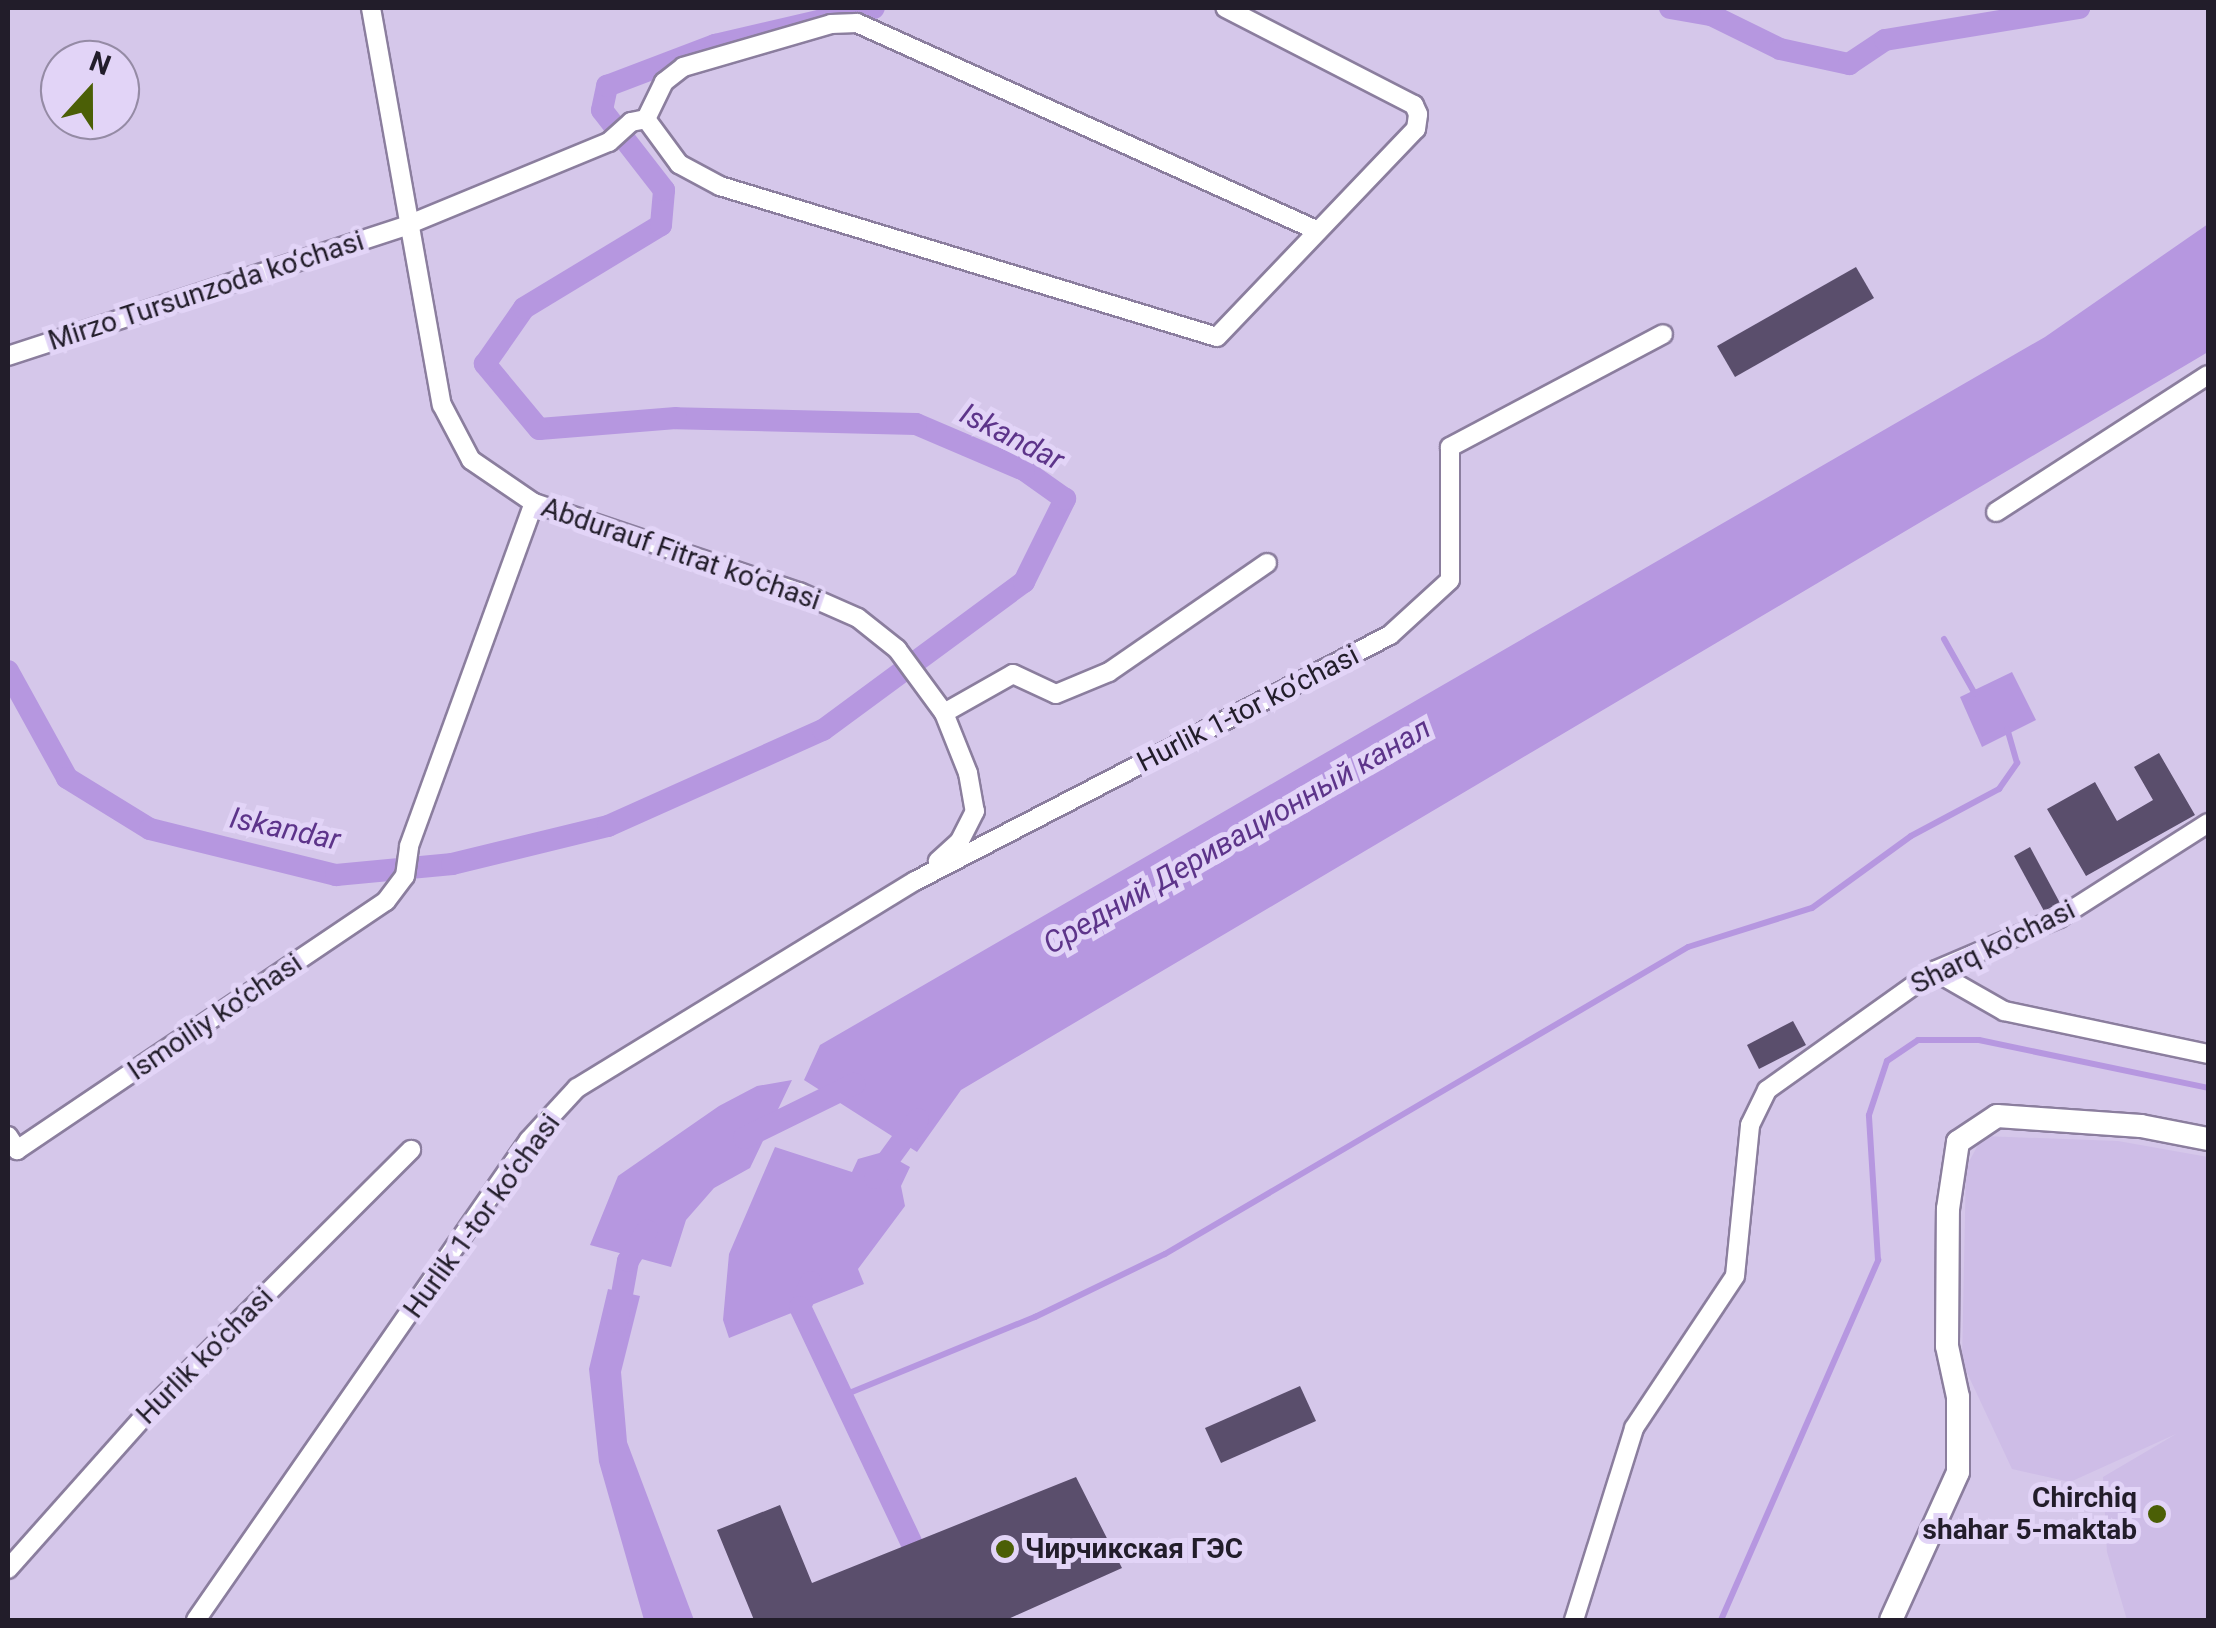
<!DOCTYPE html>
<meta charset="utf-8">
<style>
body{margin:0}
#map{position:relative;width:2216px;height:1628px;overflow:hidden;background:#d5c7ea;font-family:Roboto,sans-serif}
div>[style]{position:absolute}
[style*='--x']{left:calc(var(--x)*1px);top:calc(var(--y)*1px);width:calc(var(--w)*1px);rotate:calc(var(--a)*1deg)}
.built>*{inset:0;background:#cebde7}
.water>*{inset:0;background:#b697e0}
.stream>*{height:6px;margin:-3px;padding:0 3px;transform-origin:3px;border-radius:3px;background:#b697e0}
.canal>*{height:22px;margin:-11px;padding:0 11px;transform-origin:11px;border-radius:11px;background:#b697e0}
.building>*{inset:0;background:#5a4e6c}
.roads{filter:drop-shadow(2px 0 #8b7e9e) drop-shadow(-2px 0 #8b7e9e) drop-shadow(0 2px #8b7e9e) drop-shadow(0 -2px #8b7e9e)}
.minor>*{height:18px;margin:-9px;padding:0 9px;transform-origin:9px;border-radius:9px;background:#fff}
.tertiary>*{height:22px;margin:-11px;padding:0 11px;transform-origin:11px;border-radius:11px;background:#fff}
.dots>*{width:28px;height:28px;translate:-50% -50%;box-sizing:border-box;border:5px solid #e2d4f7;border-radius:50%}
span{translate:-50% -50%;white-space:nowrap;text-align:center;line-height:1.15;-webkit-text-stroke:10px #e2d4f7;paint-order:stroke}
.street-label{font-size:28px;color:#221d2a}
.poi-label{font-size:28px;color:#221d2a;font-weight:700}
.right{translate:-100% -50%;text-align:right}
.left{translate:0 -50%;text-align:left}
.water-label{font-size:30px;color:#5d348a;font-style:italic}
.frame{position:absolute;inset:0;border:10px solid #221d2a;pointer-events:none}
.north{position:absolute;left:40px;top:40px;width:100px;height:100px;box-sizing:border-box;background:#e2d4f7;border:2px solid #958ba5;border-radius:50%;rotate:21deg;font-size:28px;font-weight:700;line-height:40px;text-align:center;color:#221d2a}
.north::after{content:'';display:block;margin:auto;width:35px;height:45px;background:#4b5f06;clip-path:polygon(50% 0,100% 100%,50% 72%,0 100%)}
</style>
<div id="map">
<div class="built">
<div style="clip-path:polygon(1983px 1136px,2118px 1141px,2208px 1157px,2208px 1620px,2127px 1620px,2107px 1552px,2103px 1477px,2176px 1434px,2070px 1482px,2012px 1469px,1962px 1362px,1966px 1167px)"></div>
</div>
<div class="water">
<div style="clip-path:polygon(2208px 224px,2208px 352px,961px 1090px,917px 1152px,804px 1080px,820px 1045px,2045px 337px)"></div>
<div style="clip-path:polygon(2012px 672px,2036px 720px,1982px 747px,1960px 697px)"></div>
<div style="clip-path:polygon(792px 1080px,750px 1168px,714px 1188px,686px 1220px,671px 1267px,590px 1245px,618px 1176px,719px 1106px,757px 1086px)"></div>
<div style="clip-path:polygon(775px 1147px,852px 1172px,858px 1159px,883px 1152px,910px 1167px,901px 1186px,905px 1206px,858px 1269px,864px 1284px,729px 1338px,723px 1320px,729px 1254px)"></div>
<div style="clip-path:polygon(608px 1289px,640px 1296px,621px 1372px,627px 1442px,694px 1620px,644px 1620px,599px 1462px,589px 1369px)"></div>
</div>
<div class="stream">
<div style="--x:1944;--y:639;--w:63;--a:60.6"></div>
<div style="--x:842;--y:1396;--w:209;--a:-22.3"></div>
<div style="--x:1035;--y:1317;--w:144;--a:-25.9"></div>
<div style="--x:1165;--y:1254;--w:606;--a:-30.41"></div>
<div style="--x:1688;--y:947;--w:130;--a:-17.5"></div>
<div style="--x:1812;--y:908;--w:122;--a:-36"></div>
<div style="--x:1911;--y:836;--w:100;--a:-28.1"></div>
<div style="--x:1999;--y:789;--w:32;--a:-55"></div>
<div style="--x:2017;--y:763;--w:35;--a:-106"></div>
<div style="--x:1721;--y:1620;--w:393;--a:-66.4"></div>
<div style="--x:1878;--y:1260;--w:145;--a:-93.6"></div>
<div style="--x:1869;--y:1115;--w:57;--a:-71.6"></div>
<div style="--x:1887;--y:1061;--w:37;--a:-34"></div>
<div style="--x:1918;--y:1040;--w:61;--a:0"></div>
<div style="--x:1979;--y:1040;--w:234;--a:11.8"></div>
</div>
<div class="canal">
<div style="--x:1670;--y:8;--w:42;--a:9.7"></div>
<div style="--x:1711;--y:15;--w:77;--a:26.2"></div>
<div style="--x:1780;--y:49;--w:71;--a:12.3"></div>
<div style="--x:1849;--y:64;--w:43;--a:-33.7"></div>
<div style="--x:1885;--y:40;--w:197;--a:-9.4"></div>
<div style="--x:8;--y:671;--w:122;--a:61.1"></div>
<div style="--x:67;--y:778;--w:97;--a:31.6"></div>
<div style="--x:150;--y:829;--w:192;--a:13.9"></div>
<div style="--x:336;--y:875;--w:117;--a:-5.4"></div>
<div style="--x:452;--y:864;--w:161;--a:-13.7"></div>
<div style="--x:608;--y:826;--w:235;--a:-24.1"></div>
<div style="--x:823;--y:730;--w:250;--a:-36.4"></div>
<div style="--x:1024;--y:582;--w:93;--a:-63.7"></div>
<div style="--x:1065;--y:499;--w:50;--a:-144.7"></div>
<div style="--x:1024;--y:470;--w:117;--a:-156.9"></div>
<div style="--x:916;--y:424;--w:240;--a:-178.6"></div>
<div style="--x:676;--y:418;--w:137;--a:175.4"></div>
<div style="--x:539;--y:429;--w:85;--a:-129.7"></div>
<div style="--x:485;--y:364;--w:68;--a:-55.1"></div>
<div style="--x:524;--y:308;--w:160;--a:-31.2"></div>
<div style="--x:661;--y:225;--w:35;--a:-85"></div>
<div style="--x:664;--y:190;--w:101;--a:-127.8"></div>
<div style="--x:602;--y:110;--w:25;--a:-78"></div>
<div style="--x:607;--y:86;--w:116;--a:-20.8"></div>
<div style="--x:715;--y:45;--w:163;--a:-13.1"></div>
<div style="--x:744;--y:1138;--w:123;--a:-26.1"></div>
<div style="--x:875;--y:1178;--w:73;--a:-53.9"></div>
<div style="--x:811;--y:1282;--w:27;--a:114"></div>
<div style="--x:800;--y:1307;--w:346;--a:64.7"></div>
<div style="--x:617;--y:1322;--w:62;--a:-79.8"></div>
<div style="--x:628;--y:1261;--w:36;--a:-58"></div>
</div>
<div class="building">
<div style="clip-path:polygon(1856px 267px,1874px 298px,1735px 377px,1717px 346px)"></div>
<div style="clip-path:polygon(2159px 753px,2195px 815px,2086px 876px,2047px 809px,2095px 782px,2117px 821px,2153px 800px,2134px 767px)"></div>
<div style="clip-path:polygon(2030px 847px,2060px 903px,2044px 911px,2014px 856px)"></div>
<div style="clip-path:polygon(1793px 1021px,1806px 1045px,1759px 1069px,1747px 1045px)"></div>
<div style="clip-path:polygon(1300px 1386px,1316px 1421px,1221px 1463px,1205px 1428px)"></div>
<div style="clip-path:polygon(1076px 1477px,1122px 1568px,1006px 1620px,754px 1620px,717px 1530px,780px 1505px,812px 1583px)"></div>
</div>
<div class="roads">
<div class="minor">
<div style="--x:371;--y:8;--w:403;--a:79.9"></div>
<div style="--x:442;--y:405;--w:62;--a:62.2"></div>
<div style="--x:471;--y:460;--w:76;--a:34.3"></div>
<div style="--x:534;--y:503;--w:280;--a:18.6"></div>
<div style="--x:799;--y:592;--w:64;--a:23.8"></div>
<div style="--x:858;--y:618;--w:50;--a:38.5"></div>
<div style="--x:897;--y:649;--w:79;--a:53.7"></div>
<div style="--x:944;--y:713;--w:65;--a:68.2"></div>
<div style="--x:968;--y:773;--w:39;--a:80"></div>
<div style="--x:975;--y:811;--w:34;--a:117"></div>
<div style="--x:960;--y:841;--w:30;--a:138"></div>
<div style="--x:646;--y:119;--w:41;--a:-64.1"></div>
<div style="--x:664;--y:82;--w:24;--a:-38"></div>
<div style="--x:683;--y:67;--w:154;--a:-16.2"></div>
<div style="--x:831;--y:24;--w:26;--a:-2"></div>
<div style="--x:857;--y:23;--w:504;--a:24.27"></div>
<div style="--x:8;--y:356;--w:418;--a:-18.1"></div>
<div style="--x:405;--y:226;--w:221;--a:-22.4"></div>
<div style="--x:609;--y:142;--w:30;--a:-42"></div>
<div style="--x:631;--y:122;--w:15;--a:-11"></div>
<div style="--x:646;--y:119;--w:56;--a:53.7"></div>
<div style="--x:679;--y:164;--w:47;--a:28.2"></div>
<div style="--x:720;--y:186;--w:519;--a:16.9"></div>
<div style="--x:1217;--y:337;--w:288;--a:-46.3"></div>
<div style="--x:1416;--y:129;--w:15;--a:-82"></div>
<div style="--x:1418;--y:114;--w:10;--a:-114"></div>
<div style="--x:1414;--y:105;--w:212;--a:-152.8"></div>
<div style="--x:1996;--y:512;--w:252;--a:-32.9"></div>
<div style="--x:944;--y:713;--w:79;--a:-29.5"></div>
<div style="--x:1013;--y:674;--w:47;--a:24.9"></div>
<div style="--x:1056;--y:694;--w:57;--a:-22.5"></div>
<div style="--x:1109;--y:672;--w:192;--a:-34.6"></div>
<div style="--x:1934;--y:971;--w:81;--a:29.7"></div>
<div style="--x:2004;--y:1011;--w:208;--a:11.9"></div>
<div style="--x:8;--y:1136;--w:17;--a:57"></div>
<div style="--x:17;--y:1150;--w:445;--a:-34"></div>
<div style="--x:386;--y:901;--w:31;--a:-53"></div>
<div style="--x:405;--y:876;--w:30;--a:-82"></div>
<div style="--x:409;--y:846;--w:365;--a:-70"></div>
<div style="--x:8;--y:1569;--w:209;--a:-48.3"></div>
<div style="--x:147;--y:1413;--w:373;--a:-44.9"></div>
<div style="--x:196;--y:1620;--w:584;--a:-55.25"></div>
<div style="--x:529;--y:1140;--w:71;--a:-47.3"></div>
<div style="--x:577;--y:1088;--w:396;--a:-31.5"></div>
<div style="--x:915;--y:881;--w:535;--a:-27.38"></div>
<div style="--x:1390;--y:635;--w:81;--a:-42.5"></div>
<div style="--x:1450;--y:580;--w:133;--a:-90"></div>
<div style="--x:1450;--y:447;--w:241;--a:-27.9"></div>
<div style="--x:1574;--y:1620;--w:201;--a:-72.6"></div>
<div style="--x:1634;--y:1428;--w:182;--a:-56.4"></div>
<div style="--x:1735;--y:1276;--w:152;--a:-84.3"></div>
<div style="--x:1750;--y:1125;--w:39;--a:-64"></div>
<div style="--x:1767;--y:1090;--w:205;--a:-35.5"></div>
<div style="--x:1934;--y:971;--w:136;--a:-23"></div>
<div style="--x:2059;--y:918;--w:177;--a:-32.5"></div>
</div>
<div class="tertiary">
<div style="--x:1891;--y:1620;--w:162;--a:-65.6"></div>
<div style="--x:1958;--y:1472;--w:75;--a:-90"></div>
<div style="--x:1958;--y:1397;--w:52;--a:-102.2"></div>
<div style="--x:1947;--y:1346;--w:137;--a:-89.6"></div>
<div style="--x:1948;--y:1209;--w:68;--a:-81.5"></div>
<div style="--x:1958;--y:1142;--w:47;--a:-33.7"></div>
<div style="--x:1997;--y:1116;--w:144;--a:4"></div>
<div style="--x:2141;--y:1126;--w:68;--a:11"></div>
</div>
</div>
<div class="dots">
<div style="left:2157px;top:1514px;background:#4b5f06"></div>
<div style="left:1005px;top:1549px;background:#4b5f06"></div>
</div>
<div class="street-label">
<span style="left:206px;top:291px;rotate:-18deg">Mirzo Tursunzoda ko‘chasi</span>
<span style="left:681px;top:554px;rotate:19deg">Abdurauf Fitrat ko‘chasi</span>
<span style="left:1248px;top:709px;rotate:-27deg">Hurlik 1-tor ko‘chasi</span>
<span style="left:1993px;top:947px;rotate:-26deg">Sharq ko'chasi</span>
<span style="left:215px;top:1017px;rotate:-34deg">Ismoiliy ko‘chasi</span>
<span style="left:482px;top:1216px;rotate:-54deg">Hurlik 1-tor ko‘chasi</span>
<span style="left:205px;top:1356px;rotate:-45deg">Hurlik ko‘chasi</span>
</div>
<div class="poi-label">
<span class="right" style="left:2137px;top:1514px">Chirchiq<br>shahar 5-maktab</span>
<span class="left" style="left:1025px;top:1549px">Чирчикская ГЭС</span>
</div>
<div class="water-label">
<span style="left:1012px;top:437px;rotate:27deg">Iskandar</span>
<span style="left:285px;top:829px;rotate:12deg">Iskandar</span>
<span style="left:1237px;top:836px;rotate:-30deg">Средний Деривационный канал</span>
</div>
<div class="frame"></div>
<div class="north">N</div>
</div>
